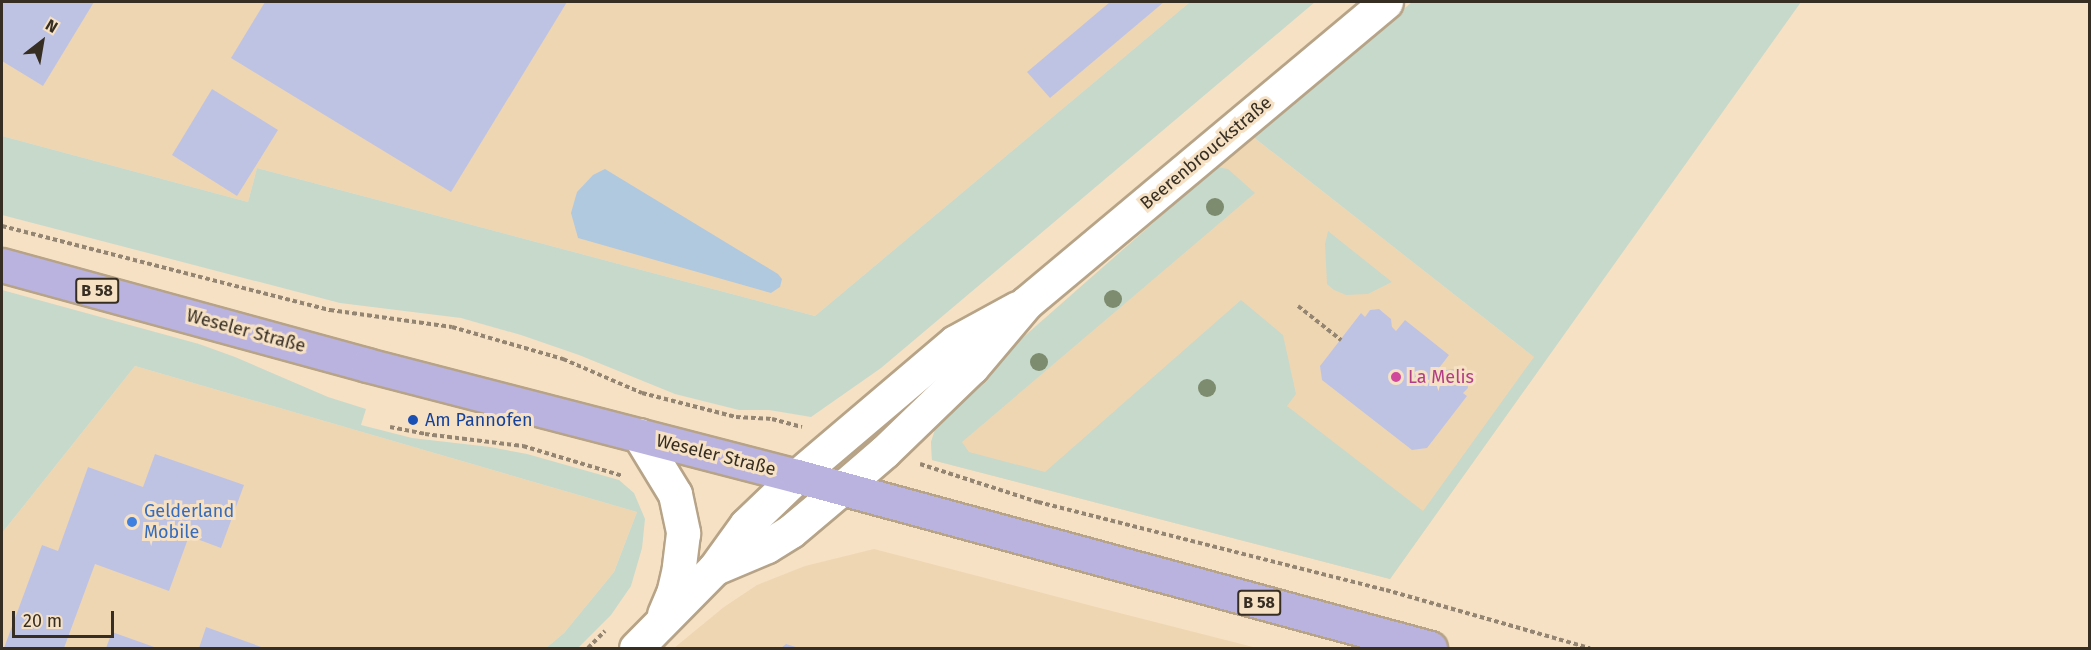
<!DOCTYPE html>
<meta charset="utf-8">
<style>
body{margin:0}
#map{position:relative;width:2091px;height:650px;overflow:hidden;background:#f6e1c4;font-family:"Fira Sans",sans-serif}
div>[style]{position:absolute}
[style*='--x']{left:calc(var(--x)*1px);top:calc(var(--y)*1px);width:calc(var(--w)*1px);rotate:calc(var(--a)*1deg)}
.built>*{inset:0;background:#efd6b2}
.green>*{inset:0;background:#c7d9cb}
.water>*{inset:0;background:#b0c9df}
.building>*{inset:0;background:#bfc3e3}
.path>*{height:4px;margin-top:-2px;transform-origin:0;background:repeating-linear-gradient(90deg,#938571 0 4.5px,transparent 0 7.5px)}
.roads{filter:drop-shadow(2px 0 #b7a387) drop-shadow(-2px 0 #b7a387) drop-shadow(0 2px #b7a387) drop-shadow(0 -2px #b7a387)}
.street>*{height:33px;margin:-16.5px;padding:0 16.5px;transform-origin:16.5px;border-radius:16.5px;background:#fff}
.secondary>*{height:33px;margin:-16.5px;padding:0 16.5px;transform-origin:16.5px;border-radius:16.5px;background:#fff}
.primary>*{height:33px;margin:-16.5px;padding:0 16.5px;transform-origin:16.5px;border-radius:16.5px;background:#bab3e0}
.trees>*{width:18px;height:18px;margin:-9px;border-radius:50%;background:#7d8b6e}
.dots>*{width:16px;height:16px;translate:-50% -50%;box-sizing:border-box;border:3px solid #f6e1c4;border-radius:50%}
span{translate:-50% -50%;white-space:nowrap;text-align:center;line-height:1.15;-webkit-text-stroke:6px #f6e1c4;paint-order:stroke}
.shield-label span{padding:2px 4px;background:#f6e1c4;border:2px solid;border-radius:4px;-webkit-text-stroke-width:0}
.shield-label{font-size:16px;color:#362e23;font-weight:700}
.street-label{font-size:18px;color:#362e23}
.hotel-label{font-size:18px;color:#b23c85}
.left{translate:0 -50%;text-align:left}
.transit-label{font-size:18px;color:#164399}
.shop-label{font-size:18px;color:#366cbe}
.frame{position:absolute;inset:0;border:3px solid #362e23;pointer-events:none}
.north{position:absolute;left:12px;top:12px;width:60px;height:60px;-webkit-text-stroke:4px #f6e1c4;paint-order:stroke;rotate:31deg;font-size:16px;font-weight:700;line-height:24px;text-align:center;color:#362e23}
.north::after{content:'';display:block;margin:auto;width:21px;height:27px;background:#362e23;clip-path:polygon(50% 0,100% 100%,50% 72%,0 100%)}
.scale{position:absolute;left:12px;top:611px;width:102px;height:27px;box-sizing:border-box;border:3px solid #362e23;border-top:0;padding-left:8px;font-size:18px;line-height:21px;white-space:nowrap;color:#362e23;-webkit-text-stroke:4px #f6e1c4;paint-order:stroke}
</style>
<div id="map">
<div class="built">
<div style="clip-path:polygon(2px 2px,1190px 2px,815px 316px,257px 168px,248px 202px,2px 136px)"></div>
<div style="clip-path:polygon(1252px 136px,1543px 364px,1390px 579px,932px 460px,931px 442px,953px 399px)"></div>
<div style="clip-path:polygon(135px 366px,637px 512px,614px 572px,564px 633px,546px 648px,2px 648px,2px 533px)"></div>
<div style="clip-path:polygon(874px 549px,1100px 608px,1257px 648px,674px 648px,724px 607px,757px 585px,805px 566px)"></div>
</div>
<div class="green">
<div style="clip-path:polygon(1190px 2px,1315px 2px,881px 368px,811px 417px,769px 410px,739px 410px,675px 394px,579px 355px,521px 335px,461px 318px,340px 303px,2px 215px,2px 136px,248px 202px,257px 168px,815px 316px)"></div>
<div style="clip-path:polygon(1412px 2px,1801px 2px,1390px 579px,932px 460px,931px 442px,938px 420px,953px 399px,1217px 167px,1228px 169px,1255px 193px,962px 442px,969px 452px,1045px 472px,1241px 300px,1283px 335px,1296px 394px,1287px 406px,1423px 511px,1534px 357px,1252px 136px)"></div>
<div style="clip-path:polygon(1328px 231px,1392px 282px,1368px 294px,1346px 295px,1334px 290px,1327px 284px,1325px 244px)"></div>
<div style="clip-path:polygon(2px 290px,199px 344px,235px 357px,328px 397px,366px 409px,361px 425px,412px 438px,490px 447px,527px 454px,619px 480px,634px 493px,645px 519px,642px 548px,631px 586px,611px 615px,578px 648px,546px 648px,564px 633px,614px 572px,637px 512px,135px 366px,2px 533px)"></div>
</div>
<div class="water">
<div style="clip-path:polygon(605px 169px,778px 274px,782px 279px,780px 287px,771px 293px,578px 238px,571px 213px,577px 192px,593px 175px)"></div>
</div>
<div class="building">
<div style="clip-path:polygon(2px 2px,94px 2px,43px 86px,2px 61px)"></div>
<div style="clip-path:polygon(265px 2px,567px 2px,451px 192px,231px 58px)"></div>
<div style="clip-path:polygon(1110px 2px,1164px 2px,1050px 98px,1027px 72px)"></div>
<div style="clip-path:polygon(212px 89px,278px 130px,237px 196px,172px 155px)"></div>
<div style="clip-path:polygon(1379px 309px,1391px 319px,1392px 327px,1396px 331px,1405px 320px,1449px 355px,1436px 372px,1441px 376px,1446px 370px,1455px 369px,1467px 378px,1468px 388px,1463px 393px,1467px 396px,1427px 448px,1412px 450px,1322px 380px,1320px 366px,1361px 313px,1365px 317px,1370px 310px)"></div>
<div style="clip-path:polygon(155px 454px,244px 485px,221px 548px,189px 536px,169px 591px,95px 564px,64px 648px,4px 648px,42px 545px,58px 551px,88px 467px,143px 487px)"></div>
<div style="clip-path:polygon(206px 627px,264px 648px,199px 648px)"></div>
<div style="clip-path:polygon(112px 632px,157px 648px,106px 648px)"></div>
<div style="clip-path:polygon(786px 644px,799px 648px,781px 648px)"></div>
</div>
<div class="path">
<div style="--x:2;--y:226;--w:339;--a:14.4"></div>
<div style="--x:330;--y:310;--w:123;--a:7.9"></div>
<div style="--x:452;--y:327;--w:116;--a:16.1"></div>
<div style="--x:563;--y:359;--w:86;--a:23.3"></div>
<div style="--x:642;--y:393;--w:97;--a:14.3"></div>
<div style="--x:736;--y:417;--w:36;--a:3"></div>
<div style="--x:772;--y:419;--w:31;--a:15"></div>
<div style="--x:1298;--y:306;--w:55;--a:38.3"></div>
<div style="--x:390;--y:427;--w:36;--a:11"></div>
<div style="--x:425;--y:434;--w:99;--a:7"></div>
<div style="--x:523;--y:446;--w:104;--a:16.7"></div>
<div style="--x:920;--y:464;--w:124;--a:17.9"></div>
<div style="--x:1038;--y:502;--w:359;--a:14.2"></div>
<div style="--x:1386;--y:590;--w:212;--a:15.9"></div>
<div style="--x:588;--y:648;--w:24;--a:-45"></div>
</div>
<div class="roads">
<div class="street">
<div style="--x:639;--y:435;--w:69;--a:58.6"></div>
<div style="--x:675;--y:494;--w:40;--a:78"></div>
<div style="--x:683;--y:533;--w:35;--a:97"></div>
<div style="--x:679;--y:568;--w:26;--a:103"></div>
<div style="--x:673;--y:593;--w:23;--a:113"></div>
<div style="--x:715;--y:568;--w:56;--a:-22.9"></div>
<div style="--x:767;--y:546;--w:28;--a:-32"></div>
<div style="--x:791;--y:531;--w:65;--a:-40"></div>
<div style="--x:636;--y:648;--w:112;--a:-45.4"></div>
<div style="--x:715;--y:568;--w:53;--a:-54.2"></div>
<div style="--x:746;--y:525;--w:71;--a:-43.9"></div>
</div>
<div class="secondary">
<div style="--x:797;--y:476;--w:207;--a:-40.3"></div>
<div style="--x:955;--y:342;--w:71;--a:-28.7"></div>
<div style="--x:841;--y:489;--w:57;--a:-40.7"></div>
<div style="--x:884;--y:452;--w:122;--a:-44"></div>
<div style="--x:972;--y:367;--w:84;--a:-49.8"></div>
<div style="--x:1026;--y:303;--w:469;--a:-39.9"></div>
</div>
<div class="primary">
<div style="--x:2;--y:265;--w:378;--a:15.3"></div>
<div style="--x:367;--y:365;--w:444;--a:14.5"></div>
<div style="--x:797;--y:476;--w:656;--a:15.2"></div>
</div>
</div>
<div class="trees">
<div style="left:1215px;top:207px"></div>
<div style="left:1113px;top:299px"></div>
<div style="left:1039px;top:362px"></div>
<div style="left:1207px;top:388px"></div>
</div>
<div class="dots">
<div style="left:1396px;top:377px;background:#d1479c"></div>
<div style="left:413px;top:420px;background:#1a4fb4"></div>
<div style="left:132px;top:522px;background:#3f7fe0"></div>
</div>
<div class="shield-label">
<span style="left:97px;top:291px">B 58</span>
<span style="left:1259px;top:603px">B 58</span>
</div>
<div class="street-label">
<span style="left:1206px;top:153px;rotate:-40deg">Beerenbrouckstraße</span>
<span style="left:246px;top:331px;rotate:15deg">Weseler Straße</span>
<span style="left:716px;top:455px;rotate:14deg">Weseler Straße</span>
</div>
<div class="hotel-label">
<span class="left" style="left:1408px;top:377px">La Melis</span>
</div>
<div class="transit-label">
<span class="left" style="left:425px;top:420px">Am Pannofen</span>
</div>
<div class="shop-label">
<span class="left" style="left:144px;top:522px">Gelderland<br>Mobile</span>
</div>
<div class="frame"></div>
<div class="north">N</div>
<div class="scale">20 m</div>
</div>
